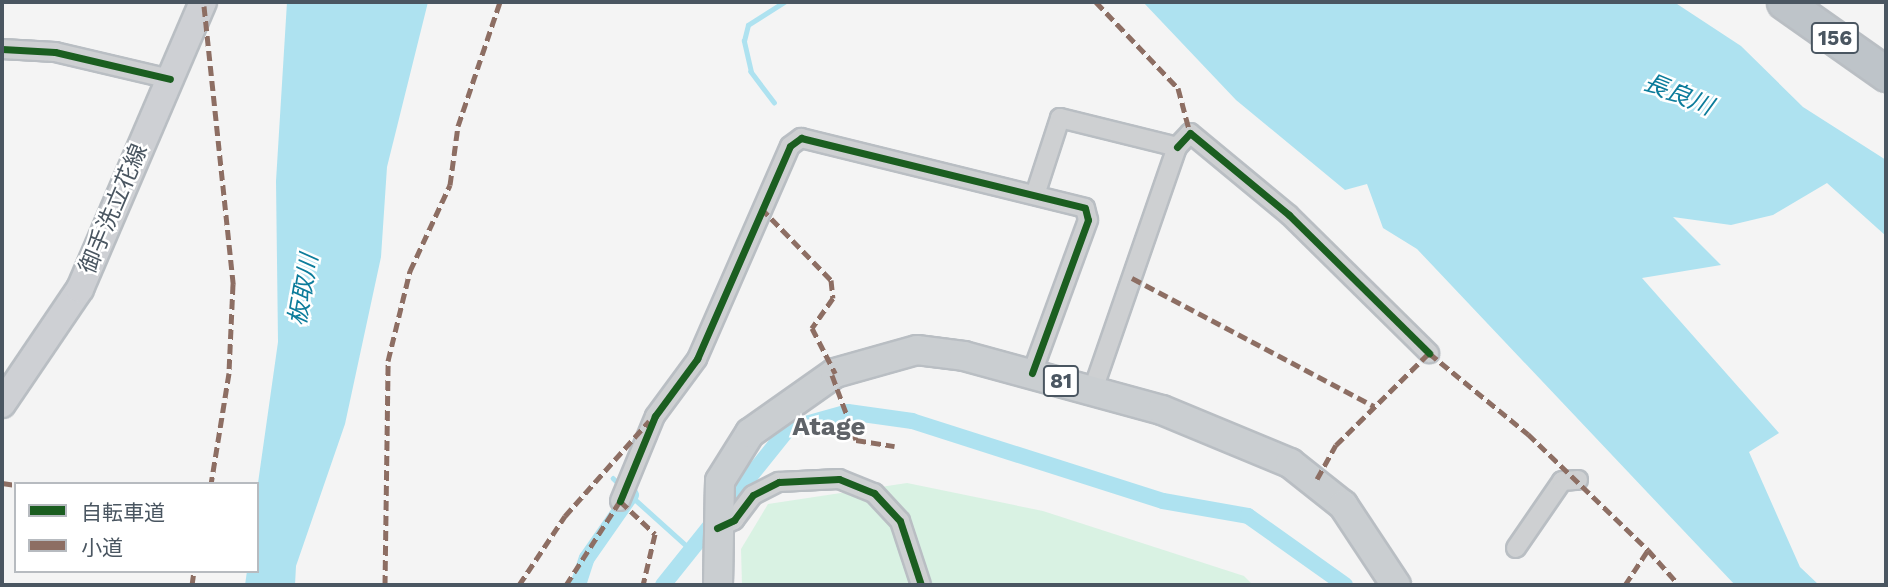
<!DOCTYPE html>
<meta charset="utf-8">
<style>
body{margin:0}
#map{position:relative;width:1888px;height:587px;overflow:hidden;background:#f4f4f4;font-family:"Work Sans","Noto Sans JP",sans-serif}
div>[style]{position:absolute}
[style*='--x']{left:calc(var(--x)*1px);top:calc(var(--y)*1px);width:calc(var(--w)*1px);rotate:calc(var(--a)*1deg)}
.green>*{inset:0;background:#d9f2e3}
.water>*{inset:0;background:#aee2f0}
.stream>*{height:4.5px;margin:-2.25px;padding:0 2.25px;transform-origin:2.25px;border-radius:2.25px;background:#aee2f0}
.canal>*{height:16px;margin:-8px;padding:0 8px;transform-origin:8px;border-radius:8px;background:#aee2f0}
.roads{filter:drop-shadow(2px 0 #b9bec3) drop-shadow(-2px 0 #b9bec3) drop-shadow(0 2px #b9bec3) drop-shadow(0 -2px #b9bec3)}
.street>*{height:18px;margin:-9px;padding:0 9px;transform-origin:9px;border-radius:9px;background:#ced0d2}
.secondary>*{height:26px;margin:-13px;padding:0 13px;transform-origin:13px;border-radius:13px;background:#ced0d4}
.primary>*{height:28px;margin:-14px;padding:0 14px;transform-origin:14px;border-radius:14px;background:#caced1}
.highway>*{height:33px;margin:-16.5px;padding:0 16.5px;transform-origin:16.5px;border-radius:16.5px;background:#bec4c9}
.quiet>*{height:5px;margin-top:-2.5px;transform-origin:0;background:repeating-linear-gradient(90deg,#8d6e63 0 10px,transparent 0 15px)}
.cycleway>*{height:7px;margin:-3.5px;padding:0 3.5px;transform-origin:3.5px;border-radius:3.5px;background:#1b5e20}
span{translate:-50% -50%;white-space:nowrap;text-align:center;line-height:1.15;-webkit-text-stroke:5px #fff;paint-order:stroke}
.shield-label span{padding:2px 5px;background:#fff;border:2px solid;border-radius:5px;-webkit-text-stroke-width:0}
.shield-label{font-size:21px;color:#4a5661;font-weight:700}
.street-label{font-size:23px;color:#4a5661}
.water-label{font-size:24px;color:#0c7c9b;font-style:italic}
.quarter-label{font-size:26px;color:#5f6368;font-weight:700}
.frame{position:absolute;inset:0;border:4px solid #4a5661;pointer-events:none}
.legend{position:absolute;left:14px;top:482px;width:245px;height:91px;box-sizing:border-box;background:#fff;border:2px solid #b7bbc0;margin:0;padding:9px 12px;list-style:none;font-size:21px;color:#4a5661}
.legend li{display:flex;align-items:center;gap:14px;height:35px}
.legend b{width:35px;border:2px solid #b7bbc0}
</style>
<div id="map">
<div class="green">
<div style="clip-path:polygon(907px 483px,1043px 511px,1244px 576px,1253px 585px,742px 585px,741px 549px,768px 504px)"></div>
</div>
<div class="water">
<div style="clip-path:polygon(287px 2px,428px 2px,387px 167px,381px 257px,345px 424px,296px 566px,295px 585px,245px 585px,247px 571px,257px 571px,257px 490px,278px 342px,276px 181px)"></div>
<div style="clip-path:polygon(1143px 2px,1674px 2px,1741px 46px,1803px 107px,1886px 160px,1886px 236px,1827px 183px,1773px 215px,1731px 225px,1673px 217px,1721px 265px,1642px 278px,1779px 433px,1749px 452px,1800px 567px,1819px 585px,1735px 585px,1417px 249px,1383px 228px,1367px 184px,1345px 190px,1236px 100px)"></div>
</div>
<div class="stream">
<div style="--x:774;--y:103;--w:39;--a:-127"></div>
<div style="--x:751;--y:72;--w:32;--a:-103"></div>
<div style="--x:744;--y:41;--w:16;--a:-76"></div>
<div style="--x:748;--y:25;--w:43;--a:-32.6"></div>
<div style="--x:613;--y:478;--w:10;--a:45"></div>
<div style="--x:629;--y:494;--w:79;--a:41.9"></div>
</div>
<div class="canal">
<div style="--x:578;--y:585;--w:28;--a:-72"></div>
<div style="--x:587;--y:558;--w:77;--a:-55.1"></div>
<div style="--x:663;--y:585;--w:200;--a:-51.3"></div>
<div style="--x:788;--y:429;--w:62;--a:-15.8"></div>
<div style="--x:848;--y:412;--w:65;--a:8"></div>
<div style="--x:912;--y:421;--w:263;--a:17.7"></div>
<div style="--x:1163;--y:501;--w:86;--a:10"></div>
<div style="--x:1248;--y:516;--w:119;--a:35.4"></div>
</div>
<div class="roads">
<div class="street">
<div style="--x:2;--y:49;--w:53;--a:3.2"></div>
<div style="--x:55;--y:52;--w:118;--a:13.2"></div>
<div style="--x:1177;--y:147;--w:19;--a:-47"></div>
<div style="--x:1190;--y:133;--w:129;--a:39.6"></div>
<div style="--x:1289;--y:215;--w:197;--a:44.6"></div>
<div style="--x:1035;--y:195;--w:81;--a:-72"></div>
<div style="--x:1060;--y:118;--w:121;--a:13.9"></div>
<div style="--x:1177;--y:147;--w:257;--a:109.1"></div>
<div style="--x:620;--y:501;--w:92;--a:-67.6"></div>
<div style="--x:655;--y:416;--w:71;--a:-53.6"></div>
<div style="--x:697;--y:359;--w:232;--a:-66.4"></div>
<div style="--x:790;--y:146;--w:14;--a:-36"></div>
<div style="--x:801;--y:138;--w:292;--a:13.8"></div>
<div style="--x:1085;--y:208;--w:12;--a:76"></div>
<div style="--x:1088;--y:220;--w:163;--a:110.1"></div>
<div style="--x:717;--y:528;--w:19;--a:-25"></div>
<div style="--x:734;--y:520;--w:31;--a:-53"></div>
<div style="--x:753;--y:495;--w:29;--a:-27"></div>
<div style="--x:779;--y:482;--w:60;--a:-2.9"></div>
<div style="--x:839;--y:479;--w:38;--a:22"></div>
<div style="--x:874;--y:493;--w:38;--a:47"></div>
<div style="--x:900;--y:521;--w:67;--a:71.8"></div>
<div style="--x:1516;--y:548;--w:81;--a:-55.5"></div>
<div style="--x:1562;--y:481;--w:16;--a:-4"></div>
</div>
<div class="secondary">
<div style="--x:2;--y:404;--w:139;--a:-55.9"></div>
<div style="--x:80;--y:289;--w:312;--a:-66.8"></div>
</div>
<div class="primary">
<div style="--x:718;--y:585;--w:104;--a:-88.9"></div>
<div style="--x:720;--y:481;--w:57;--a:-58"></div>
<div style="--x:750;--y:433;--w:104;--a:-35.2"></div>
<div style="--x:835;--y:373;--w:85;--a:-15.7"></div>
<div style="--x:917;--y:350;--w:47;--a:7.3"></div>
<div style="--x:964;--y:356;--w:205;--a:15.3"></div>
<div style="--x:1162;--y:410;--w:139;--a:22.5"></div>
<div style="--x:1290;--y:463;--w:68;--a:38.4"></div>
<div style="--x:1343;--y:505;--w:96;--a:56.5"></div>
</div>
<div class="highway">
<div style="--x:1784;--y:2;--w:125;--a:35.2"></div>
</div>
</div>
<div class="quiet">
<div style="--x:1096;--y:2;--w:119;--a:46.4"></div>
<div style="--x:1178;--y:88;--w:47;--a:75.1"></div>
<div style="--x:204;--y:6;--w:280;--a:84"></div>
<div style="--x:233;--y:284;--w:89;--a:92.6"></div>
<div style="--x:229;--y:373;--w:112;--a:99.2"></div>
<div style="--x:761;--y:208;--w:100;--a:45.8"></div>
<div style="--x:831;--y:280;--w:18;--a:84"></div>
<div style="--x:833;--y:298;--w:37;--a:125"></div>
<div style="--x:812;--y:328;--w:51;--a:62.9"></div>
<div style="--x:1132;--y:278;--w:274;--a:27.9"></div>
<div style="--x:832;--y:375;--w:69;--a:69.7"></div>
<div style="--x:856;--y:440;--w:39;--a:9"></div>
<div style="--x:1317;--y:479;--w:39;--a:-61"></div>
<div style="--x:1336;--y:445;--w:131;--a:-44.7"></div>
<div style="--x:1429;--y:353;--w:128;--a:39.3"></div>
<div style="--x:1528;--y:434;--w:167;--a:44"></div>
<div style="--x:2;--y:483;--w:14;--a:8"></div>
<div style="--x:192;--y:585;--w:14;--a:-82"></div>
<div style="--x:385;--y:585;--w:224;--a:-89.2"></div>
<div style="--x:388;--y:361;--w:93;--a:-76.3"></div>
<div style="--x:410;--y:271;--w:95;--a:-65.1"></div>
<div style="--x:450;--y:185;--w:60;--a:-82.3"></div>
<div style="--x:458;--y:126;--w:131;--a:-71.3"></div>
<div style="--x:519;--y:585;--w:83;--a:-56.3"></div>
<div style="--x:565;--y:516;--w:127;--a:-48.5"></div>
<div style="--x:566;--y:585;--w:100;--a:-57.3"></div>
<div style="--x:620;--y:501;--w:48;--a:43.3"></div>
<div style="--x:655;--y:534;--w:52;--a:103.2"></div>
<div style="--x:1625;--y:585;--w:42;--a:-56.7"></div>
<div style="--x:1648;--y:550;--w:47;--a:48.5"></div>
</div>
<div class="cycleway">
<div style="--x:2;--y:49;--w:53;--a:3.2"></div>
<div style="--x:55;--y:52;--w:118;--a:13.2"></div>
<div style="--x:1177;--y:147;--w:19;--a:-47"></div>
<div style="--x:1190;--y:133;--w:129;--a:39.6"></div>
<div style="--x:1289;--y:215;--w:197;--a:44.6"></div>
<div style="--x:620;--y:501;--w:92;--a:-67.6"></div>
<div style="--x:655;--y:416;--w:71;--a:-53.6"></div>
<div style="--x:697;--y:359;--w:232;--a:-66.4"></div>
<div style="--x:790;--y:146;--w:14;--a:-36"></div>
<div style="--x:801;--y:138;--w:292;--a:13.8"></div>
<div style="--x:1085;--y:208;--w:12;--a:76"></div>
<div style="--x:1088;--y:220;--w:163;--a:110.1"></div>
<div style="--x:717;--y:528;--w:19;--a:-25"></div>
<div style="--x:734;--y:520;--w:31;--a:-53"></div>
<div style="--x:753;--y:495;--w:29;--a:-27"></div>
<div style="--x:779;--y:482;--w:60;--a:-2.9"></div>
<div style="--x:839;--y:479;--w:38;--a:22"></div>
<div style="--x:874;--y:493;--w:38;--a:47"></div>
<div style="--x:900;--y:521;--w:67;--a:71.8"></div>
</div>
<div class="shield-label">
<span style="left:1835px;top:38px">156</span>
<span style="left:1061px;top:381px">81</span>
</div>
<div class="street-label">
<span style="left:114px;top:209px;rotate:-67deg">御手洗立花線</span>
</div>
<div class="water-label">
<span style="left:1678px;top:95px;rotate:22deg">長良川</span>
<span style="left:304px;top:290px;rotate:-80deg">板取川</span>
</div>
<div class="quarter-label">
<span style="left:829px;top:427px">Atage</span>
</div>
<div class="frame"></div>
<ul class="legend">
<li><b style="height:9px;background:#1b5e20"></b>自転車道</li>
<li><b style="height:9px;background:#8d6e63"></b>小道</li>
</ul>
</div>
